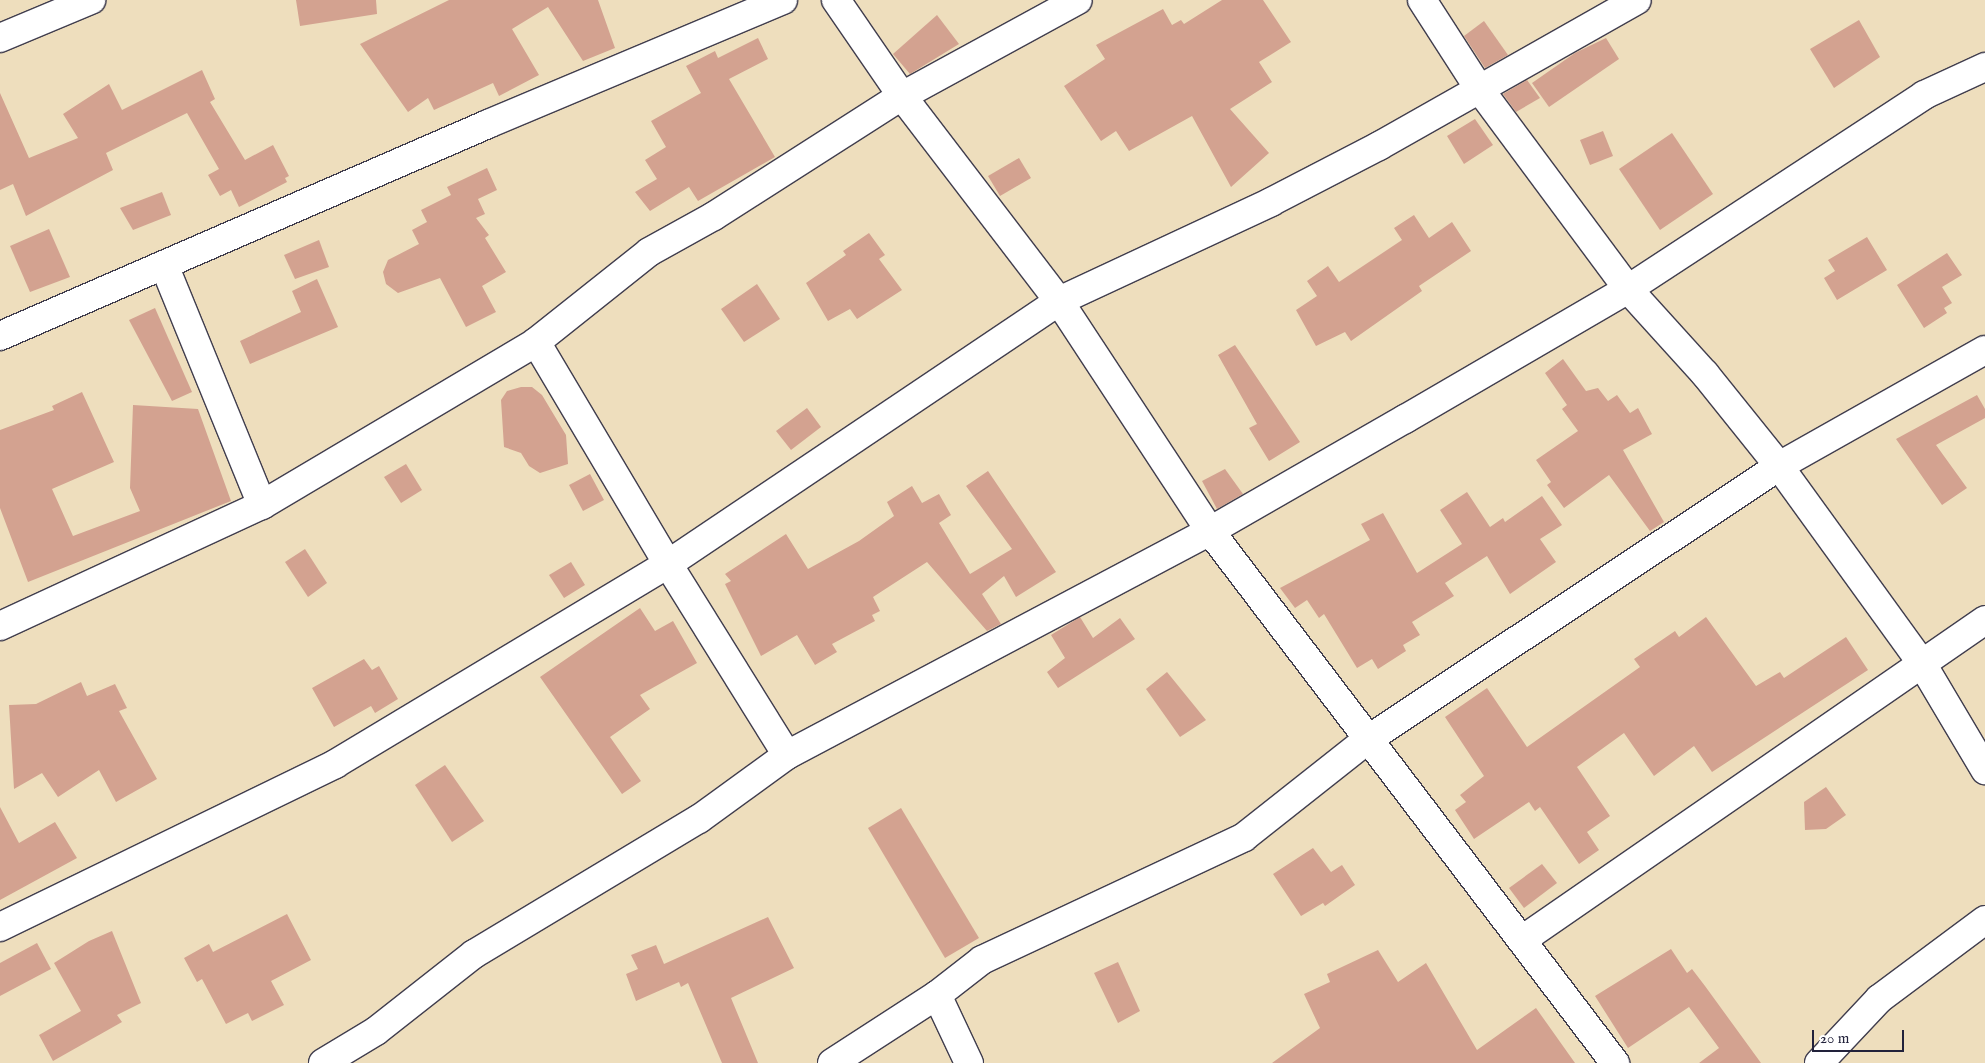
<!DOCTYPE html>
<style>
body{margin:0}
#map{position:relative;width:1985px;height:1063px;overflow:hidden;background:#eedebd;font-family:"IM FELL English",serif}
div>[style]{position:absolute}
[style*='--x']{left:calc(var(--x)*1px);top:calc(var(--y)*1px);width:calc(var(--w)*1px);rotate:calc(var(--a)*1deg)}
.building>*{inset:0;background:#d3a290}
.roads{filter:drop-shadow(1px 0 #413e4e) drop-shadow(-1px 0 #413e4e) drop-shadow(0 1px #413e4e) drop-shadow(0 -1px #413e4e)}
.minor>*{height:28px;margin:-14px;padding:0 14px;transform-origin:14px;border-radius:14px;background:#fff}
span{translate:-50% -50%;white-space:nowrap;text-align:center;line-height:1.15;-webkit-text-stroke:5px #fff;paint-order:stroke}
.scale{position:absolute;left:1812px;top:1030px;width:92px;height:22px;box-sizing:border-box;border:2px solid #22223b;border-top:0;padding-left:6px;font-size:15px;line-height:18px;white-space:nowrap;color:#22223b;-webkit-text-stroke:4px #fff;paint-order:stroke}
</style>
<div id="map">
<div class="building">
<div style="clip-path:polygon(296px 0,376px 0,377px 14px,300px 26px)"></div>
<div style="clip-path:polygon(449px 0,598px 0,615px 48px,583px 61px,548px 7px,512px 29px,539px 75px,499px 96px,493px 83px,434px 110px,428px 98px,408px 112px,360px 44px)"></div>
<div style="clip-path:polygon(1222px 0,1263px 0,1291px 42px,1259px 62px,1272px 82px,1230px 109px,1269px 153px,1231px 187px,1192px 116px,1129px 151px,1116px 131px,1101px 141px,1064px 86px,1105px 59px,1096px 45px,1163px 9px,1172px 25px,1181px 20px,1184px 24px)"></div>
<div style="clip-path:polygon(937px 15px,959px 44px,910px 74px,893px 54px)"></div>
<div style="clip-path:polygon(1859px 20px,1880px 57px,1834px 88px,1810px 49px)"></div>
<div style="clip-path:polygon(1484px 21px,1508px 55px,1485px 68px,1464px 36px)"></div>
<div style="clip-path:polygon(758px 38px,768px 59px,729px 79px,775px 157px,698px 201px,689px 187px,650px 211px,635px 192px,657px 179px,645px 160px,666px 147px,651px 121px,701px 93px,686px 66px,715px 51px,718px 58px)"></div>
<div style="clip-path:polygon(1606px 38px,1619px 59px,1549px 107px,1532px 83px,1575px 53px)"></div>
<div style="clip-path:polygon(202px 70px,215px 99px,210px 102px,245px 160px,273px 145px,289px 176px,285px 178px,287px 182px,239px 207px,231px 190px,220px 196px,208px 175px,219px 169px,187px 113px,106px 153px,113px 170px,26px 216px,13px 184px,0 190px,0 93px,29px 158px,78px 138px,63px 114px,109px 84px,122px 110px)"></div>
<div style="clip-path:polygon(1527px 80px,1540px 98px,1516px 112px,1503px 94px)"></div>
<div style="clip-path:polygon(1475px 119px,1493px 145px,1464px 164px,1447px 136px)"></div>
<div style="clip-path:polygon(1603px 131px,1613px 156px,1590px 165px,1580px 140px)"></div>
<div style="clip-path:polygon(1672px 133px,1713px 194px,1660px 230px,1619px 169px)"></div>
<div style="clip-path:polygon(1019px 158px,1031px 178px,1000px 196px,988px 176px)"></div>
<div style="clip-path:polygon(487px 168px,497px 190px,478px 199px,485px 214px,476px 218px,489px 235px,485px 238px,506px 272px,482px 286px,496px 312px,466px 327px,440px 278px,398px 293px,386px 284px,383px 272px,388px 260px,419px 244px,412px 230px,427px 222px,421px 210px,451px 195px,447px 187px)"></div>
<div style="clip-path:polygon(162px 192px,171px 215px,133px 230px,120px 208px)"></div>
<div style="clip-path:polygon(1414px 215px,1429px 238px,1452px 222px,1471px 251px,1419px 286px,1422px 291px,1351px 341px,1345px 332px,1316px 346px,1296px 310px,1317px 296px,1307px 281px,1328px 266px,1339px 282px,1402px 240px,1394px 228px)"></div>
<div style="clip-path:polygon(49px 229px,70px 277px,30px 292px,10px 246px)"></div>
<div style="clip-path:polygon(869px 233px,885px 255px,879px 259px,902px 290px,857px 319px,850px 309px,828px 321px,806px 283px,846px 255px,843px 251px)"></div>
<div style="clip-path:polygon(1867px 237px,1887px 270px,1837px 300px,1824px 278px,1835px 271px,1828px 260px)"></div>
<div style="clip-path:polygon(319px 240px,329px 267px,295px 279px,284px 255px)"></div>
<div style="clip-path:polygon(1947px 253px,1962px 275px,1942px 287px,1952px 303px,1944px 308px,1947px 313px,1924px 328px,1897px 285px)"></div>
<div style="clip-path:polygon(317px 279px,338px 327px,250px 364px,240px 341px,301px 312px,292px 291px)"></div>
<div style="clip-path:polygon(757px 284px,780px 319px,744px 342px,721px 309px)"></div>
<div style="clip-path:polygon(155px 308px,192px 392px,172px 401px,129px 320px)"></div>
<div style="clip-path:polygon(1235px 345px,1300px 442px,1269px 461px,1249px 428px,1257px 424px,1218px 355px)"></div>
<div style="clip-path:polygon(1563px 359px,1586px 391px,1598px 388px,1608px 401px,1617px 395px,1630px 413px,1638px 408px,1652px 434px,1623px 450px,1664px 522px,1650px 531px,1609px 475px,1564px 508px,1547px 485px,1551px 482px,1536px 460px,1578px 431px,1562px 409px,1567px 405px,1545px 373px)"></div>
<div style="clip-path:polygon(521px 387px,532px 387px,542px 395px,566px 435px,568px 464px,540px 473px,529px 466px,521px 453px,504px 447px,501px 400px,507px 391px)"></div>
<div style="clip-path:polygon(82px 392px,114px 462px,52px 489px,73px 536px,140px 511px,130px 488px,133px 405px,198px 409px,231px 501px,28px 582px,0 508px,0 430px,54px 410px,52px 406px)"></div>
<div style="clip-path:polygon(1977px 395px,1985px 409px,1985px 418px,1936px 445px,1967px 488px,1942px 505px,1896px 439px)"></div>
<div style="clip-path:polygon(807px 408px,821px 427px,791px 450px,776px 431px)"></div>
<div style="clip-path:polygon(406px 464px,422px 490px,401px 503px,384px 477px)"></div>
<div style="clip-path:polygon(1225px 469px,1243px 494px,1217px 509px,1202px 481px)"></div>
<div style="clip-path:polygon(988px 471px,1056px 572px,1016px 597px,1004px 576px,982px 594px,1001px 624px,987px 631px,927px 562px,873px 597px,880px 611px,872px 615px,875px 621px,832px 644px,837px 652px,815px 665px,797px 635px,761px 656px,725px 584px,731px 581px,725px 574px,786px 534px,808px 569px,859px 541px,894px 516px,887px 502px,912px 486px,922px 503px,939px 494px,951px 515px,939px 523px,970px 574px,1012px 549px,966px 486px)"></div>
<div style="clip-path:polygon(590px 474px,604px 500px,583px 511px,569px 485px)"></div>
<div style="clip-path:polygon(1467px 492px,1490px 527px,1503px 518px,1505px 522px,1542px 496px,1562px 525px,1540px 539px,1556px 562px,1510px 594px,1487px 556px,1445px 583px,1454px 596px,1412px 622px,1420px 635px,1403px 645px,1406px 651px,1378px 669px,1372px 659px,1357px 668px,1324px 614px,1319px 618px,1307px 600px,1295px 608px,1280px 588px,1370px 540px,1361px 524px,1383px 513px,1417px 573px,1462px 544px,1440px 510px)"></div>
<div style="clip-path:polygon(305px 549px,327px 583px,308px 597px,285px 562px)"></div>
<div style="clip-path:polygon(571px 562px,585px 585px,564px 598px,549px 575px)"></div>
<div style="clip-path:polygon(640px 608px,655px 631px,673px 621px,697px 663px,640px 695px,650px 709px,610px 737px,641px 781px,622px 794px,540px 677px)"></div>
<div style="clip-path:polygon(1080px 617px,1093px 638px,1120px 618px,1135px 639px,1058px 688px,1047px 672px,1065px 658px,1051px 635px)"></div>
<div style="clip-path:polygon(1706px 617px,1756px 686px,1780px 672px,1784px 678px,1846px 637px,1868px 670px,1712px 772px,1694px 746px,1654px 776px,1624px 733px,1577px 767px,1610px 816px,1587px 832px,1599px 850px,1579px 864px,1540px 807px,1535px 811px,1529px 802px,1474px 839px,1455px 810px,1466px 802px,1460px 795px,1484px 776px,1445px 717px,1487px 688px,1527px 747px,1640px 667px,1634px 659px,1675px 631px,1679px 637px)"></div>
<div style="clip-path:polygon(364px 659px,372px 670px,379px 666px,398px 699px,375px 713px,371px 706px,334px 727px,312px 688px)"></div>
<div style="clip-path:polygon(1167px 672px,1206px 720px,1180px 737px,1146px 689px)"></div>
<div style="clip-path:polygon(81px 682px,87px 696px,115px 684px,127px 708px,119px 711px,157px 779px,116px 802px,99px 770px,58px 797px,42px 773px,14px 789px,9px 705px,36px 704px)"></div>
<div style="clip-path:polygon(445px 765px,484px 821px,452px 842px,415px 785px)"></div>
<div style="clip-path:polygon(1826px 787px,1846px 815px,1826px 829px,1805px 830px,1804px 802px)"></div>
<div style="clip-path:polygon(0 807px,19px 843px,55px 822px,77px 858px,0 900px)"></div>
<div style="clip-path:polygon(901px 808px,979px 938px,945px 958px,868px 828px)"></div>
<div style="clip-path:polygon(1313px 848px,1331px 872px,1342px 865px,1355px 885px,1325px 906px,1323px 903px,1301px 916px,1273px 874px)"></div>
<div style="clip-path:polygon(1542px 864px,1557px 883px,1524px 908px,1509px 888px)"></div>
<div style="clip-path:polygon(287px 914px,311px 960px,271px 981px,284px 1005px,252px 1021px,248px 1013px,226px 1024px,202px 979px,197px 982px,184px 958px,209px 944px,213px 952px)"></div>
<div style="clip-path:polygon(768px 917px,794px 968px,731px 998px,758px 1063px,722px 1063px,688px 983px,681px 987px,679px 982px,636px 1001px,626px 974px,638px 969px,631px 955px,656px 945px,664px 964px)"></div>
<div style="clip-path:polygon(112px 931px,141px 1003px,117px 1015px,122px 1022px,53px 1061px,39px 1035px,81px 1011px,54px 963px,89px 941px)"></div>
<div style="clip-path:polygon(37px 943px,51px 969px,0 996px,0 963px)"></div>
<div style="clip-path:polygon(1671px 949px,1687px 973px,1692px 969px,1705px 986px,1761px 1063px,1699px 1063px,1719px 1048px,1689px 1007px,1628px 1048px,1595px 996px)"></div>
<div style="clip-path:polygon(1378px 950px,1398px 982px,1426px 963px,1477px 1050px,1536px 1008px,1575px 1063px,1272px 1063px,1320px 1028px,1304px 994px,1330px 982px,1327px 974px)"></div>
<div style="clip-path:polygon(1118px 962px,1140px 1011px,1118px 1023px,1094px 973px)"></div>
</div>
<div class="roads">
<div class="minor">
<div style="--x:836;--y:0;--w:116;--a:55.5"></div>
<div style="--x:902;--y:96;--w:258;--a:52.6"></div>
<div style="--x:1059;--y:301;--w:275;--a:56.7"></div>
<div style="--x:1210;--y:531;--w:669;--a:52.72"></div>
<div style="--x:1422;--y:0;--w:103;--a:57.2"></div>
<div style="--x:1478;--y:87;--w:252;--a:53.4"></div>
<div style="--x:1628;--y:289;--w:115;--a:47.8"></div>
<div style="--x:1705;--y:374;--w:118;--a:51.2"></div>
<div style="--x:1779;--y:466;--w:242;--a:54.1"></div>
<div style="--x:1921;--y:662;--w:126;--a:59.3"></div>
<div style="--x:0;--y:38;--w:99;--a:-22.7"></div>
<div style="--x:164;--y:265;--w:259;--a:67.8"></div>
<div style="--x:0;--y:336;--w:532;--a:-23.48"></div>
<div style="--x:488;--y:124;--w:320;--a:-22.8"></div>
<div style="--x:536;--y:342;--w:258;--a:59.3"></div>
<div style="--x:668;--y:564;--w:225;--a:58.1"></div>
<div style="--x:0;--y:626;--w:289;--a:-24.8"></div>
<div style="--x:262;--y:505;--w:319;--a:-30.7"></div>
<div style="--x:536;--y:342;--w:144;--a:-38.5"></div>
<div style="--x:649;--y:252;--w:74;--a:-29"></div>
<div style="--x:714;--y:216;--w:223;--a:-32.6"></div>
<div style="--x:902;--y:96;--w:200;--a:-28.6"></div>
<div style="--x:0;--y:927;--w:373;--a:-25.9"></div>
<div style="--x:335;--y:764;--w:388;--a:-31"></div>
<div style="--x:668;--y:564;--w:471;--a:-33.9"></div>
<div style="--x:1059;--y:301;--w:234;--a:-25"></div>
<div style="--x:1271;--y:202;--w:122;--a:-27.4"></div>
<div style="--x:1379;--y:146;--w:296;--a:-29.5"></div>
<div style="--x:1522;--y:940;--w:563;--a:-34.65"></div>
<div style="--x:937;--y:995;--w:75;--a:64.8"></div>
<div style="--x:323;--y:1063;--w:62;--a:-31.1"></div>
<div style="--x:376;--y:1031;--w:125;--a:-38.2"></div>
<div style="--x:474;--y:954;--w:262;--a:-31"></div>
<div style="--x:699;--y:819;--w:109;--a:-36"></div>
<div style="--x:787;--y:755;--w:479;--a:-27.9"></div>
<div style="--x:1210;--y:531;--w:225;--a:-29.9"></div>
<div style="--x:1405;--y:419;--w:258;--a:-30.2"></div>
<div style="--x:1628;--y:289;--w:354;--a:-33.2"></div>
<div style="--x:1924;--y:95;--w:67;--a:-24.7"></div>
<div style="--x:832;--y:1063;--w:125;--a:-32.9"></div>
<div style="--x:937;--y:995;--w:57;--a:-37.9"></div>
<div style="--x:982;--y:960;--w:289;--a:-25.1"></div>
<div style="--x:1244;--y:837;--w:157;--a:-38.3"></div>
<div style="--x:1367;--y:740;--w:495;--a:-33.6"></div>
<div style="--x:1779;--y:466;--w:236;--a:-29.4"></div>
<div style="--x:1819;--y:1063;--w:88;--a:-46.8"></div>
<div style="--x:1879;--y:999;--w:132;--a:-36.7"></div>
</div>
</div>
<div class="scale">20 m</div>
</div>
